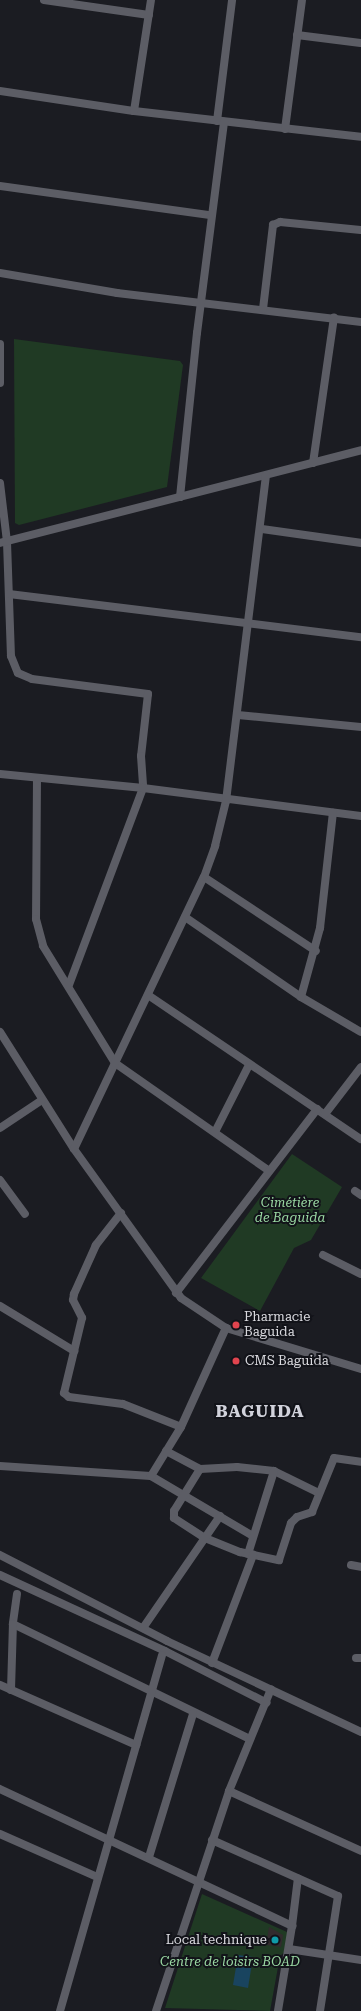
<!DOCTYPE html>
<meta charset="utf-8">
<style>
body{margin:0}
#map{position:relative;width:361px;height:2011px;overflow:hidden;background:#1b1c22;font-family:"Roboto Serif",serif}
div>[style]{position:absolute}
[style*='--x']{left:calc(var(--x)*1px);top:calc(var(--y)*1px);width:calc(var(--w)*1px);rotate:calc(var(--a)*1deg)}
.green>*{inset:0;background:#203a24}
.water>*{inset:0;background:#19445f}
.building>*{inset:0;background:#322b2e}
.minor>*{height:8px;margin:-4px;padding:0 4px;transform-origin:4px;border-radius:4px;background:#5c5d65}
.dots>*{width:11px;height:11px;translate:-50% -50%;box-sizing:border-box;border:2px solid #121319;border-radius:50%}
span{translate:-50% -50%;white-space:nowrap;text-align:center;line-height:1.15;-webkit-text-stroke:4px #121319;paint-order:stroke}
.park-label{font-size:13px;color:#99d7a2;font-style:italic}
.poi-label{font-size:13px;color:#d9d9de}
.left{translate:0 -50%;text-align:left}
.right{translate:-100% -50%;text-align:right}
.district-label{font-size:17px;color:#d1d2db;font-weight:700;letter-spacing:1px}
</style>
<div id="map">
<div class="green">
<div style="clip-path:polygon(14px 339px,180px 361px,183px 365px,167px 487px,19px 525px,15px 523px)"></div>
<div style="clip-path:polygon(292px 1154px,342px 1187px,311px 1240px,294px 1248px,260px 1311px,201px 1278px)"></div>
<div style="clip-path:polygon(202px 1894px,287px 1932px,287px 1950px,280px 1956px,270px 2011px,165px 2008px)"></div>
</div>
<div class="water">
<div style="clip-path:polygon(238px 1955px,253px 1957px,248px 1988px,233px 1985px)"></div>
</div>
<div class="building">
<div style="clip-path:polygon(269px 1927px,283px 1935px,281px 1947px,266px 1945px)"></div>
</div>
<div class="minor">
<div style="--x:44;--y:0;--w:106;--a:8.1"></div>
<div style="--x:297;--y:35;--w:64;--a:7.1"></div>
<div style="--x:0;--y:91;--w:135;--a:8.5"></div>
<div style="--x:134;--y:111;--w:228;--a:6.5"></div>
<div style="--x:134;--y:111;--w:112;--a:-81.3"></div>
<div style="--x:217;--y:121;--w:122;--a:-82.9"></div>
<div style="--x:285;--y:129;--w:130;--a:-82.5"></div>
<div style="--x:0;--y:186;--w:212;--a:7.9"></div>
<div style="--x:0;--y:273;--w:119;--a:9.7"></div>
<div style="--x:117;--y:293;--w:246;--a:6.8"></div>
<div style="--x:263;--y:309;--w:85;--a:-83.2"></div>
<div style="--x:273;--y:225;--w:8;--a:-23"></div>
<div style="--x:280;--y:222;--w:81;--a:5.6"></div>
<div style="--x:0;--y:344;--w:39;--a:90"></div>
<div style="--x:313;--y:463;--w:147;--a:-81.8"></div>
<div style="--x:0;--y:483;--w:59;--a:83.2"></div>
<div style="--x:7;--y:542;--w:114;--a:88"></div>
<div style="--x:11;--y:656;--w:18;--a:68"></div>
<div style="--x:18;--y:673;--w:15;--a:23"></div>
<div style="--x:32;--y:679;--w:117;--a:7.4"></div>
<div style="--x:148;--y:694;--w:62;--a:96.4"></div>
<div style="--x:141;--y:756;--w:32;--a:86"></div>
<div style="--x:143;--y:788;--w:210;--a:110.6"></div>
<div style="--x:180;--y:497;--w:165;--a:-84.1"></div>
<div style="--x:197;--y:333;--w:213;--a:-82.7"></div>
<div style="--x:262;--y:529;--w:100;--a:8"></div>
<div style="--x:0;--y:543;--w:373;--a:-14.4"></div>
<div style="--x:9;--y:594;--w:355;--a:7"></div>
<div style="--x:238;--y:715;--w:124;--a:5.6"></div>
<div style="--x:0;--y:774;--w:144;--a:5.6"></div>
<div style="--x:143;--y:788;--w:220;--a:7.3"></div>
<div style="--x:37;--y:778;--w:141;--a:90.4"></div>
<div style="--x:36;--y:919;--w:28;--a:75"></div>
<div style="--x:43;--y:946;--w:137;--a:58.4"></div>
<div style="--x:115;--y:1063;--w:188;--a:35"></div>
<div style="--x:204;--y:877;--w:134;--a:33.5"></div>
<div style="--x:185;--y:917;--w:141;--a:34.6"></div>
<div style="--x:301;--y:997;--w:69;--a:30.3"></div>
<div style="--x:148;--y:995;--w:257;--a:34.1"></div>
<div style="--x:301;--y:997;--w:72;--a:-74.6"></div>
<div style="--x:320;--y:928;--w:116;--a:-83.6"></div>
<div style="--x:0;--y:1032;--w:138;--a:57.7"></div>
<div style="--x:74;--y:1149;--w:183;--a:54.3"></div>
<div style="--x:181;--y:1298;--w:54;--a:33.7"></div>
<div style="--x:226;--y:1328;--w:141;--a:16.9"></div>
<div style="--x:325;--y:1114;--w:59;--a:-52.5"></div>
<div style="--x:0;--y:1128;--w:50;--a:-33.7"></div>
<div style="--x:215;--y:1132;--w:75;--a:-63.1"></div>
<div style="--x:74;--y:1149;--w:301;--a:-64.5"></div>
<div style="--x:204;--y:877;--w:33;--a:-70"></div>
<div style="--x:215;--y:846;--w:46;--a:-76.3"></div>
<div style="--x:226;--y:801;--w:328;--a:-83"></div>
<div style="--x:0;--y:1180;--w:42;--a:53.7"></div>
<div style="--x:355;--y:1191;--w:7;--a:34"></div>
<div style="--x:121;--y:1213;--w:41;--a:128"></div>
<div style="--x:96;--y:1245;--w:54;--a:114.2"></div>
<div style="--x:74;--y:1294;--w:6;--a:99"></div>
<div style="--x:73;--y:1300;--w:20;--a:63"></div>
<div style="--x:82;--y:1318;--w:77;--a:103.5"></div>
<div style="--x:64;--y:1393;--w:6;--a:39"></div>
<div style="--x:69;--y:1397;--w:54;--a:7.4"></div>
<div style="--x:123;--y:1404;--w:62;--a:21.6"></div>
<div style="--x:323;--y:1255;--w:42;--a:26.6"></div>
<div style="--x:176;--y:1293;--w:232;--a:-52.5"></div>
<div style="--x:0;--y:1306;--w:87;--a:31.3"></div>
<div style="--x:166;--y:1451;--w:38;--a:28"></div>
<div style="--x:200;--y:1469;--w:37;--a:-3"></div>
<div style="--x:237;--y:1467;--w:37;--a:6"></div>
<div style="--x:274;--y:1471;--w:50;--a:26.1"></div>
<div style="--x:0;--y:1466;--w:151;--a:3.8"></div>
<div style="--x:151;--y:1476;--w:118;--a:30.5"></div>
<div style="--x:200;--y:1469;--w:49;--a:121.8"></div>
<div style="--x:174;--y:1511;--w:7;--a:90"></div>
<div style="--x:174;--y:1518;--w:37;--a:33"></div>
<div style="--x:205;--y:1538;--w:38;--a:22"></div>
<div style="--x:240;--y:1552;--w:40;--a:12"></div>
<div style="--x:279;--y:1560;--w:39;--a:-72"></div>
<div style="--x:291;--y:1523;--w:8;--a:-45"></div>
<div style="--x:297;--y:1517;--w:16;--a:-18"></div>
<div style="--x:312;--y:1512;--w:58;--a:-67.8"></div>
<div style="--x:334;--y:1458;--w:27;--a:8"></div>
<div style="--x:151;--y:1476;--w:57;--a:-58.5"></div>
<div style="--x:181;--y:1427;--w:109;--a:-65.6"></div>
<div style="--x:248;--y:1554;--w:87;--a:-72.6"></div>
<div style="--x:0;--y:1555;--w:188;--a:27.2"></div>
<div style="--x:167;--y:1641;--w:214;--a:25.1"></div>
<div style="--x:351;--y:1565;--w:10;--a:11"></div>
<div style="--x:0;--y:1575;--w:182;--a:24.7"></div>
<div style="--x:165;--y:1651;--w:114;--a:27"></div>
<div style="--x:17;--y:1594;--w:30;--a:98"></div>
<div style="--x:13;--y:1624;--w:259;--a:25.9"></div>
<div style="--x:143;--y:1628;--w:136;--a:-55.5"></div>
<div style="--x:356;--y:1658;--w:5;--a:0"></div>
<div style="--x:212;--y:1663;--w:116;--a:-69.2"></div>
<div style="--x:0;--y:1685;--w:149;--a:23.8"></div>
<div style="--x:11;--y:1690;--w:66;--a:-88.3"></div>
<div style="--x:0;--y:1789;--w:323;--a:25.1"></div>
<div style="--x:292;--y:1926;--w:86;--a:99.4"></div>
<div style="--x:229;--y:1791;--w:145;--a:24.4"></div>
<div style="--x:0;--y:1834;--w:106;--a:23.9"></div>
<div style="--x:212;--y:1840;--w:138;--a:24"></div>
<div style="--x:338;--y:1896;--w:116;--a:98.9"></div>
<div style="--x:149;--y:1857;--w:150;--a:-72.9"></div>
<div style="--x:292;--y:1926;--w:48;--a:-82.9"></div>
<div style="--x:289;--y:1949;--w:73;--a:8.7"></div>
<div style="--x:60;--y:2011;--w:370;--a:-74"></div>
<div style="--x:156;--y:2011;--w:232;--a:-71.6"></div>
<div style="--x:229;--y:1791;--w:110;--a:-67.6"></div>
</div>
<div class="dots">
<div style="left:236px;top:1325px;background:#e0444e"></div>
<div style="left:236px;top:1361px;background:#e0444e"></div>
<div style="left:275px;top:1940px;background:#0f9aa8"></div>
</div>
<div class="park-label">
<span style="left:290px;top:1211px">Cimétière<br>de Baguida</span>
<span style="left:230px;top:1962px">Centre de loisirs BOAD</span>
</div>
<div class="poi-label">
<span class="left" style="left:244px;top:1325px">Pharmacie<br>Baguida</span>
<span class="left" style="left:245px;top:1361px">CMS Baguida</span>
<span class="right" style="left:267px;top:1940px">Local technique</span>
</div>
<div class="district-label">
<span style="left:260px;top:1412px">BAGUIDA</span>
</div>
</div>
